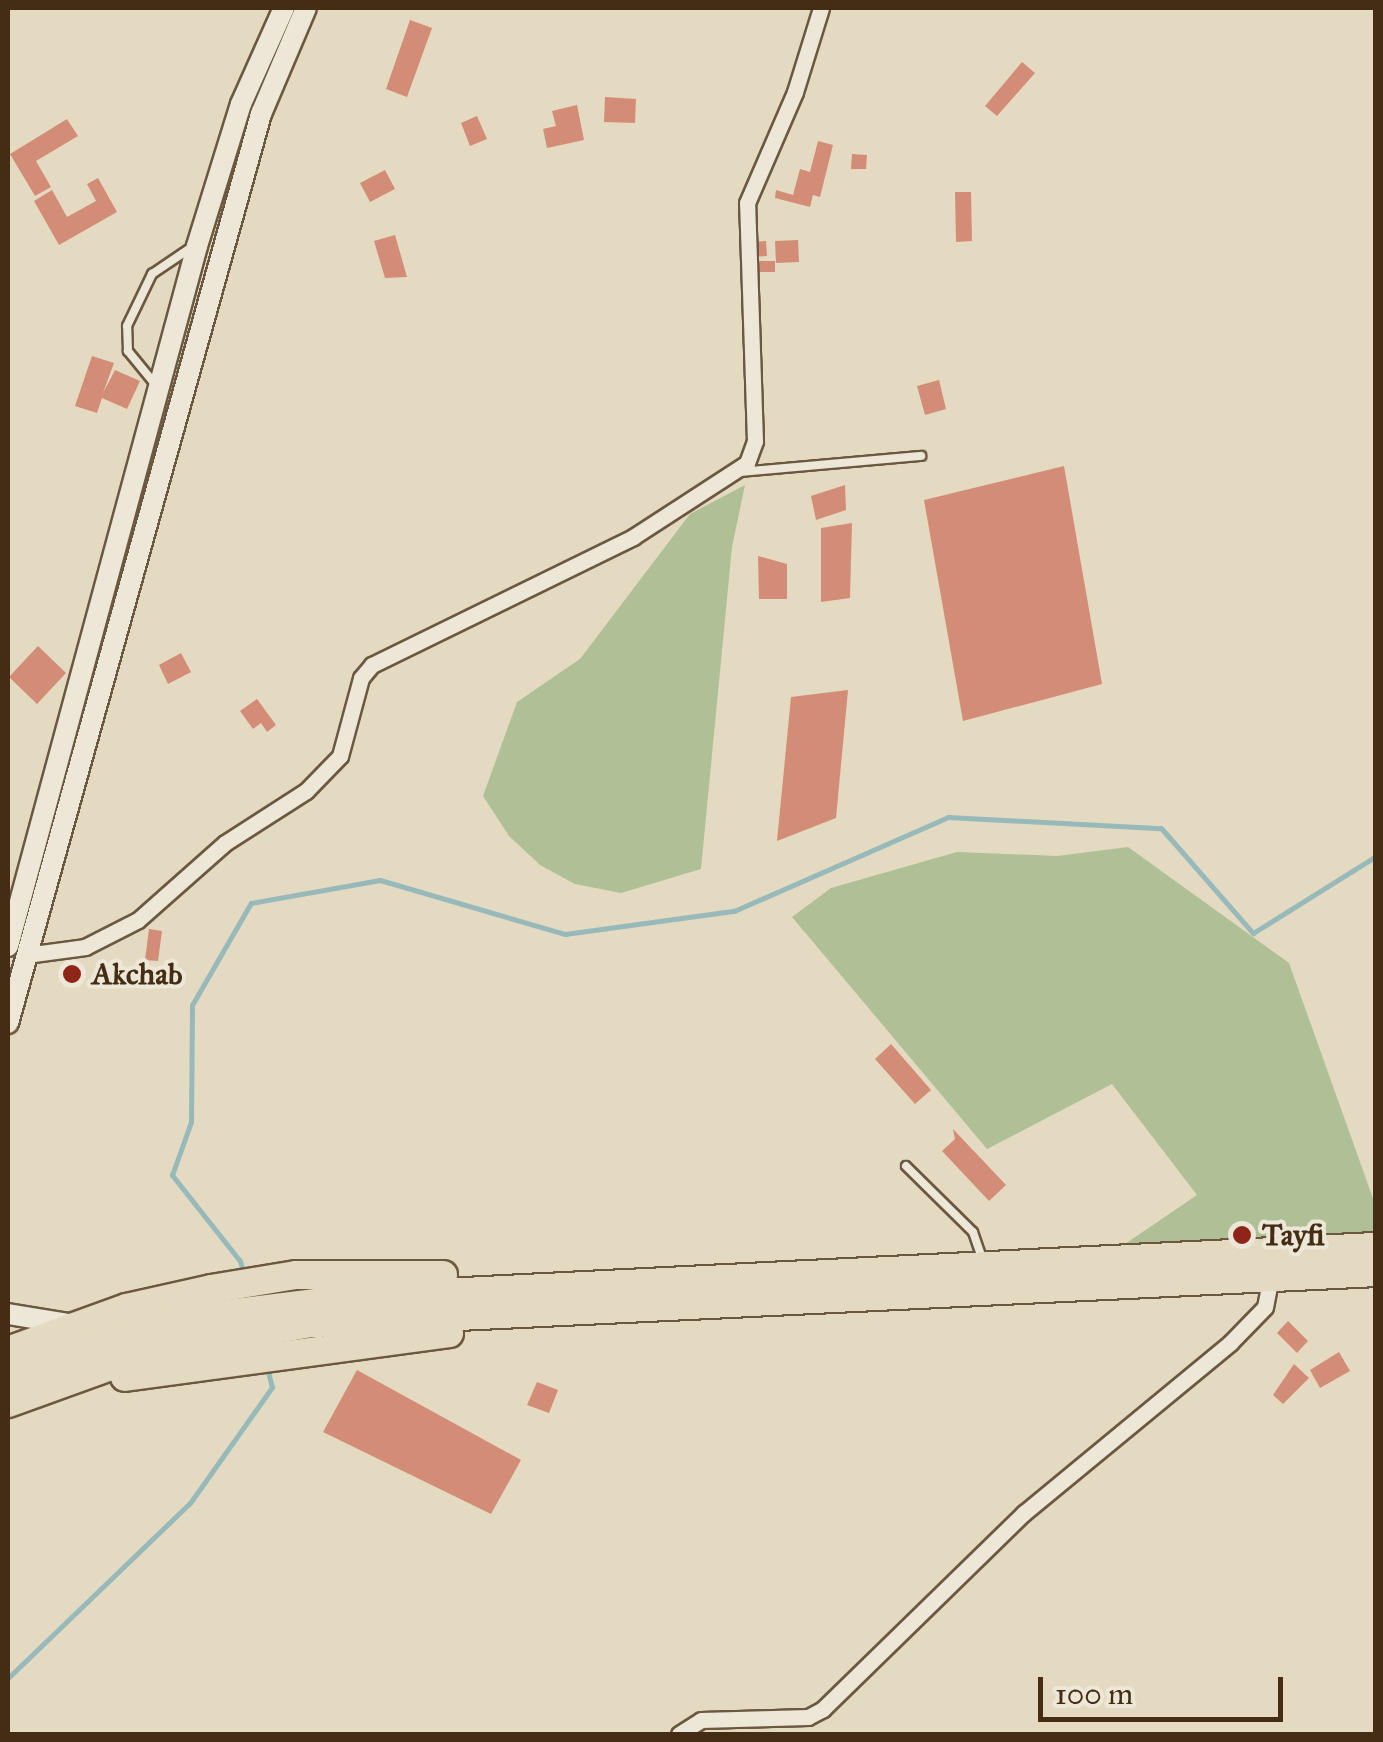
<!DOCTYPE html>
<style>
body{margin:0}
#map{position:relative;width:1383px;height:1742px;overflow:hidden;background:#e3dac1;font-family:"IM FELL Great Primer",serif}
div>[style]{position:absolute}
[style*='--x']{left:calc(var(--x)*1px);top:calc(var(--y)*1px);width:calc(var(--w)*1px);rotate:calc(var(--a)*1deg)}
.green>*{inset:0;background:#afc096}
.stream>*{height:5px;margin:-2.5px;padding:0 2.5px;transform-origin:2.5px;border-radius:2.5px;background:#97b9ba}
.building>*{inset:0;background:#d38d76}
.roads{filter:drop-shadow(2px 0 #6c5840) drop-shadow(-2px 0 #6c5840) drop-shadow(0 2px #6c5840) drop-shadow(0 -2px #6c5840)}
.lane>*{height:8px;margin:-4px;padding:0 4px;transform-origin:4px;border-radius:4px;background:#ede7d7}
.street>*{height:15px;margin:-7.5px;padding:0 7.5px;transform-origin:7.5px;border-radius:7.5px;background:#ede7d7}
.secondary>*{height:20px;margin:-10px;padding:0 10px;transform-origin:10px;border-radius:10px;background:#ede7d7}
.highway>*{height:28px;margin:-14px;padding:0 14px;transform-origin:14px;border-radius:14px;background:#e3dac1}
.dots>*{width:28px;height:28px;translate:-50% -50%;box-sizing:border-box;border:5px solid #ede7d7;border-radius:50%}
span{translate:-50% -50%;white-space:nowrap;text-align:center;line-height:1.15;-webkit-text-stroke:8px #ede7d7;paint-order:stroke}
.poi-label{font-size:30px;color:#442c15;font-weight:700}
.left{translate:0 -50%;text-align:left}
.frame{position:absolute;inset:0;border:10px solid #442c15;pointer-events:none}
.scale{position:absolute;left:1038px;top:1677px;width:245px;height:45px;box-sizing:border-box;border:5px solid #442c15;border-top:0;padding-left:12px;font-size:30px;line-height:35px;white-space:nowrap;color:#442c15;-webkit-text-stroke:8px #ede7d7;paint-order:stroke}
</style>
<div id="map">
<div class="green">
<div style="clip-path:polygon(745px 485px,732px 547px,701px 869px,621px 893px,575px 884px,540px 865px,509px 836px,483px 796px,517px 702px,580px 659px,690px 514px)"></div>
<div style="clip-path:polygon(1128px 847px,1289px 963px,1375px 1204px,1375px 1234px,1125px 1244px,1197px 1195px,1112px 1084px,987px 1149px,792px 917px,831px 888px,957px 852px,1057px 856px)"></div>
</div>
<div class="stream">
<div style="--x:244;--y:1275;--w:15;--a:-106"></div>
<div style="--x:240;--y:1261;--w:110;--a:-128.3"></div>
<div style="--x:172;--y:1175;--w:56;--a:-70.3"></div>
<div style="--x:191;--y:1122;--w:117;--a:-89.5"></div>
<div style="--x:192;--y:1005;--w:118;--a:-60"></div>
<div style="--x:251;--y:903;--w:131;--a:-10.1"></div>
<div style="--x:380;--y:880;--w:193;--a:16.3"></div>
<div style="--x:565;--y:934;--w:171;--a:-7.8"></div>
<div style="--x:734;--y:911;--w:234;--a:-23.7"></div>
<div style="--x:948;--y:817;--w:213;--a:3"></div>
<div style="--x:1161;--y:828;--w:140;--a:48.8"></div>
<div style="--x:1253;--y:933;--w:145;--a:-32"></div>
<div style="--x:8;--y:1678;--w:252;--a:-43.9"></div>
<div style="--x:190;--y:1503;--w:142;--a:-54.7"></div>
<div style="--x:272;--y:1387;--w:20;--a:-105"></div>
</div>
<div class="building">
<div style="clip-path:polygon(410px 20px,432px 28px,407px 97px,386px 89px)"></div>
<div style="clip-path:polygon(1022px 62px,1035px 73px,997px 116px,985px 106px)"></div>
<div style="clip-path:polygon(605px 97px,636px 99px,635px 123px,604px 122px)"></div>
<div style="clip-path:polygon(577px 105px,584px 140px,547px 148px,543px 129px,556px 126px,552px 111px)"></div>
<div style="clip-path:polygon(477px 116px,487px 139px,470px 146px,461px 123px)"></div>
<div style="clip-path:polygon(67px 119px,78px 136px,36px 161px,51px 187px,35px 196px,10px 154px)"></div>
<div style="clip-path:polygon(818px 141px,833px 145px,820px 197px,813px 195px,810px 207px,775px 198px,776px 190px,793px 195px,800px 169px,810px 172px)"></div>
<div style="clip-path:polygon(852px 154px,867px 155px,866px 169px,851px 169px)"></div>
<div style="clip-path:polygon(385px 170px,395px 189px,370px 202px,360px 183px)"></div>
<div style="clip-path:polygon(98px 178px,117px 212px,59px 245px,34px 201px,52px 190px,67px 217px,96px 201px,87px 184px)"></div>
<div style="clip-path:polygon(955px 192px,971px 192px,972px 241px,956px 242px)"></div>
<div style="clip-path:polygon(395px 235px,407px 277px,385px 278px,374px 241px)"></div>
<div style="clip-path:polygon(798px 240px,799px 262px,776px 263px,775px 241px)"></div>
<div style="clip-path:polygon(766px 241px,767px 256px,752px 257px,751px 242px)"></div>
<div style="clip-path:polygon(752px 261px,775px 261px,775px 272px,752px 272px)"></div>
<div style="clip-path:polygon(92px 356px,114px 363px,103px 393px,115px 370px,140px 381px,127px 409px,102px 398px,97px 413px,75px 406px)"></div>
<div style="clip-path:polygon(939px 380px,946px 409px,925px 415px,917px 386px)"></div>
<div style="clip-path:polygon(1064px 466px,1102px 684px,963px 721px,924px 500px)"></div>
<div style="clip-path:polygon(845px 485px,846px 510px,816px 520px,811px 496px)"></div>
<div style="clip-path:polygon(852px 523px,850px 598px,821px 602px,821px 528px)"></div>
<div style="clip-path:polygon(758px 556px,787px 564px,787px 599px,759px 599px)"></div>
<div style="clip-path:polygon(38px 646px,66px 673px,37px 704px,9px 677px)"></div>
<div style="clip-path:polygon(181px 653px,191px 672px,168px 684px,159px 665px)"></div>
<div style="clip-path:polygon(848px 690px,836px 818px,777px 841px,791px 697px)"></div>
<div style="clip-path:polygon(257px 699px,276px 725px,267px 732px,261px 723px,253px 729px,240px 711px)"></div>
<div style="clip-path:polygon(149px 929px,162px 931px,158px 961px,145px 960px)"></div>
<div style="clip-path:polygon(891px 1044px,931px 1090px,915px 1104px,875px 1059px)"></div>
<div style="clip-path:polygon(953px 1129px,1006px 1185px,989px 1201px,942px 1151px,955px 1139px)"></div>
<div style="clip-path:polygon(1288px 1321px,1308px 1341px,1297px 1353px,1277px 1333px)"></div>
<div style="clip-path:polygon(1339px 1352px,1350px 1371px,1320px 1388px,1310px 1370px)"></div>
<div style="clip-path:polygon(1294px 1364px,1309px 1378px,1283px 1404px,1273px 1395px)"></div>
<div style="clip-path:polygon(357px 1370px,521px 1460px,491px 1514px,323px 1432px)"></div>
<div style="clip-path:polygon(537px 1382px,558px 1390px,549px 1413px,527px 1405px)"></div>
</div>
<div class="roads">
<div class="lane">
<div style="--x:155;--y:384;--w:43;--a:-129.3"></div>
<div style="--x:128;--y:351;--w:25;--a:-92"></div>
<div style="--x:127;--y:326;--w:58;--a:-64.3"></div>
<div style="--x:152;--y:274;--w:48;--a:-34"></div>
<div style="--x:741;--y:472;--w:181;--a:-5.1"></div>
<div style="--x:906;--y:1166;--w:94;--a:44.6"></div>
<div style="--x:973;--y:1232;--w:28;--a:71"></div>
</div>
<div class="street">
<div style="--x:26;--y:955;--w:60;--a:-7.7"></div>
<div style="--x:85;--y:947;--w:59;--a:-27"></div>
<div style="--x:138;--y:920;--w:116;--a:-41.5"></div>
<div style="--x:225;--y:843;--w:96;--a:-32.7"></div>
<div style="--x:306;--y:791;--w:49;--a:-45.8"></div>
<div style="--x:340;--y:756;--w:81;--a:-74.9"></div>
<div style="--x:361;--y:678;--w:17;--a:-50"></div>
<div style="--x:372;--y:665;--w:291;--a:-26.1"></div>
<div style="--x:633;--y:537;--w:136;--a:-33"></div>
<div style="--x:747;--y:463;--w:23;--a:-70"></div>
<div style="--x:755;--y:441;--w:238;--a:-91.9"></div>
<div style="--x:747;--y:203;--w:121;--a:-66.6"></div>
<div style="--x:795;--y:92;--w:88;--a:-72.8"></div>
<div style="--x:679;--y:1734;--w:26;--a:-32"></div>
<div style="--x:701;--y:1720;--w:107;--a:-1.6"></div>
<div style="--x:808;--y:1717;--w:17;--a:-28"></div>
<div style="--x:823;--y:1709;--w:281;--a:-44.3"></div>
<div style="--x:1024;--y:1513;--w:267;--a:-39.5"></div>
<div style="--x:1230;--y:1343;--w:50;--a:-45.8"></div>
<div style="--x:1265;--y:1307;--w:32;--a:-79"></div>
</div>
<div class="secondary">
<div style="--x:8;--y:946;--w:725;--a:-74.89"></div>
<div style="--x:197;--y:246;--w:149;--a:-72.8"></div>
<div style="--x:241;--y:104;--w:105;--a:-65.9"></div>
<div style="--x:8;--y:1023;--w:944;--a:-74.45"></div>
<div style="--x:261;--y:114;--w:115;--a:-67"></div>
<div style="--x:8;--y:1314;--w:62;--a:9.3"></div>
</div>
<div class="highway">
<div style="--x:8;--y:1351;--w:127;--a:-19.9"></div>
<div style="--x:127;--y:1308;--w:86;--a:-12.7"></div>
<div style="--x:211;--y:1289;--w:86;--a:-9.4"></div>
<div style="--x:296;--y:1275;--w:147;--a:0"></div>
<div style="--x:8;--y:1377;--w:173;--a:-18.9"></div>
<div style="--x:172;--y:1321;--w:193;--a:-7.2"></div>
<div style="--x:363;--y:1297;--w:1014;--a:-2.83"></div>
<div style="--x:125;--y:1377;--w:327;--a:-7.7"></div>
<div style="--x:8;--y:1403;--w:156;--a:-19.8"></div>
<div style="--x:155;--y:1350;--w:159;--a:-9.8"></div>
<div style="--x:312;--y:1323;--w:1065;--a:-2.74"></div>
</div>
</div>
<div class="dots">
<div style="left:72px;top:974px;background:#8f2418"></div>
<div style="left:1242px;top:1235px;background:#8f2418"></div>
</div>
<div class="poi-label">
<span class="left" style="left:92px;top:974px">Akchab</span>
<span class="left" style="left:1262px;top:1235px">Tayfi</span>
</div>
<div class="frame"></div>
<div class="scale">100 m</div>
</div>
